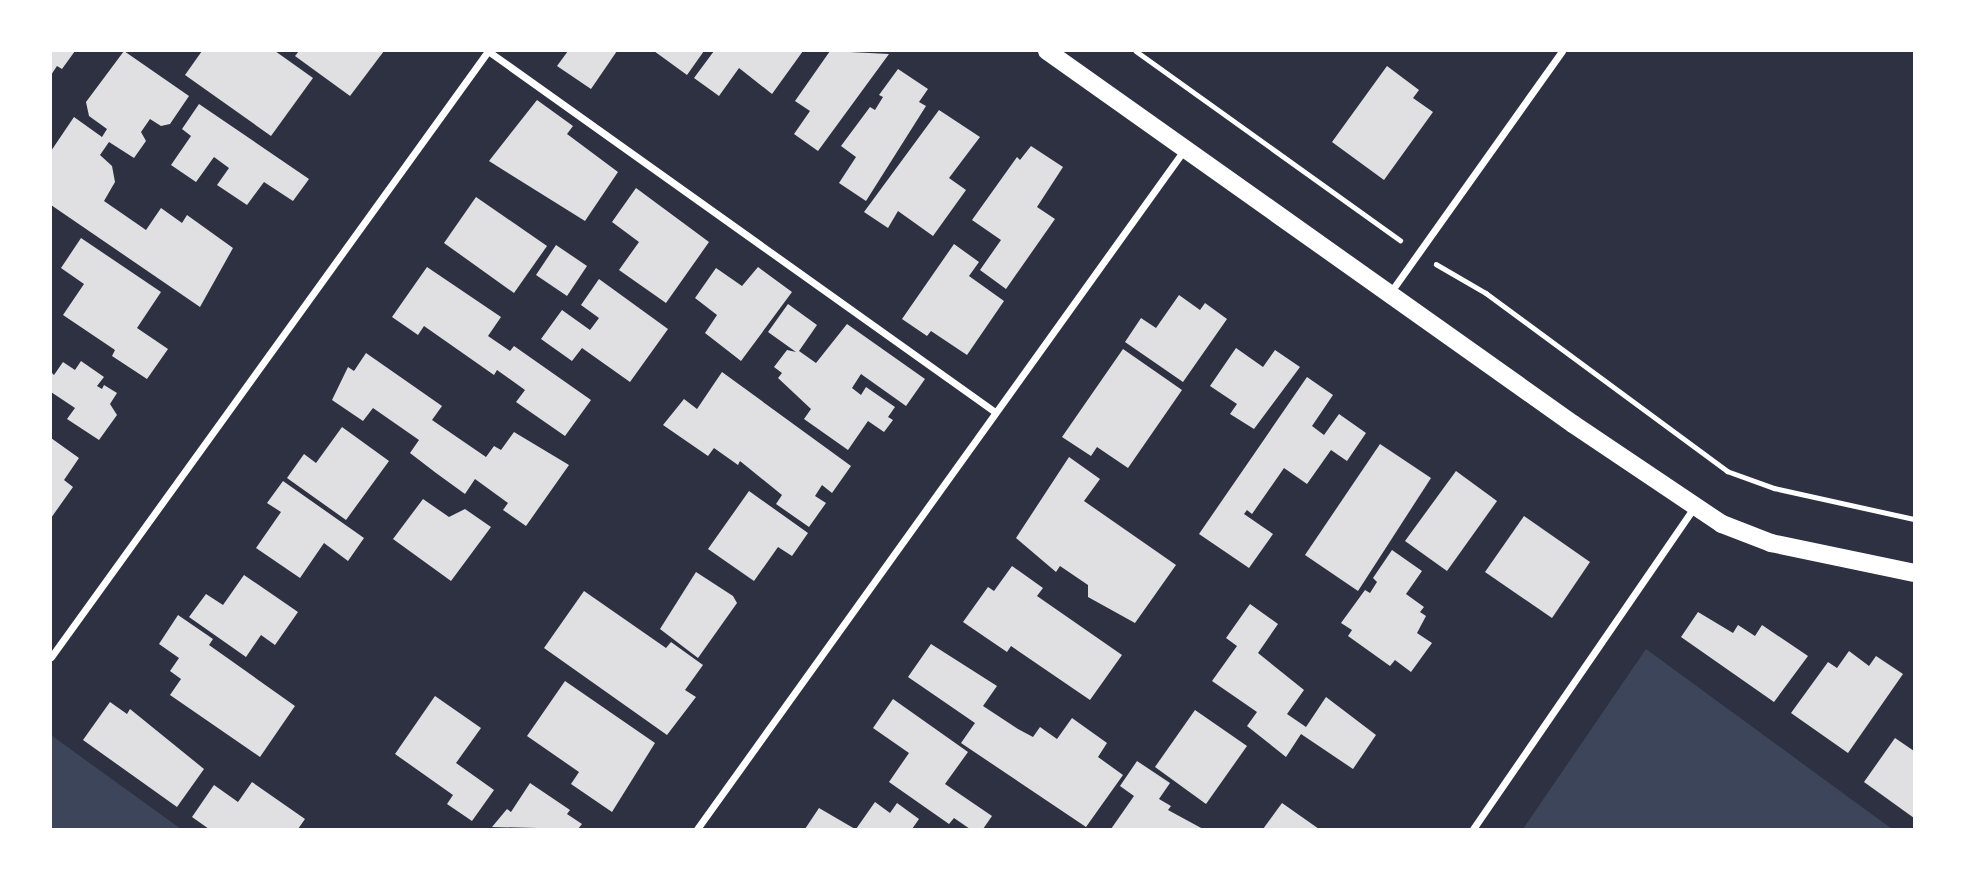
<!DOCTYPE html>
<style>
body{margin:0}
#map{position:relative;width:1965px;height:880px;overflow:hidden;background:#2d3142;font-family:Barlow,sans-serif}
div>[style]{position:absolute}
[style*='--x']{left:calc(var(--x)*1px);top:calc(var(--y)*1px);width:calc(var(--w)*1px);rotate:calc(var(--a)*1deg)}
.green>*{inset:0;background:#3c4559}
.building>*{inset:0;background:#e0e0e3}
.path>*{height:4.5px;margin:-2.25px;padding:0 2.25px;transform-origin:2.25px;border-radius:2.25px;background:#fff}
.minor>*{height:7px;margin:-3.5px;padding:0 3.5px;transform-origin:3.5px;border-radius:3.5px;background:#fff}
.primary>*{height:18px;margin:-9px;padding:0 9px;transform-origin:9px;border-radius:9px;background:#fff}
span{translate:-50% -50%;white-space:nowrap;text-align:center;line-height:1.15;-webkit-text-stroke:7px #fff;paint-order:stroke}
.frame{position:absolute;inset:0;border:52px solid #fff;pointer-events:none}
</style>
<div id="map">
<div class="green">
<div style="clip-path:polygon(1646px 649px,1892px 829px,1523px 829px)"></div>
<div style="clip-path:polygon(51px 735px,181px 829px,51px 829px)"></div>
</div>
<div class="building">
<div style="clip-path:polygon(51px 51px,75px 51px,62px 69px,57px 66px,51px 75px)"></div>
<div style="clip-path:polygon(124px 51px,189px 96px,170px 124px,161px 126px,150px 119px,141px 132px,146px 141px,134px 158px,109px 142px,100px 155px,112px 166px,115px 182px,104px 201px,146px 230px,161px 208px,182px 223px,187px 215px,233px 248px,200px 307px,51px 205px,51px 151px,74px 117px,102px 137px,107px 129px,89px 116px,86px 102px)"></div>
<div style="clip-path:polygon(202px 51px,275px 51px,313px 78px,271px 136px,185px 75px)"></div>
<div style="clip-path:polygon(299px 51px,384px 51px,350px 96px,295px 56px)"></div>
<div style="clip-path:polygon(568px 51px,617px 51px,591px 89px,557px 66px)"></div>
<div style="clip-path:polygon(654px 51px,704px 51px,687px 75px)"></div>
<div style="clip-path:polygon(714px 51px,803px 51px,772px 94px,739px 68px,719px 96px,694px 78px)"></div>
<div style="clip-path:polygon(830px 51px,889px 54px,818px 151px,794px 134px,810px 111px,795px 101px)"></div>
<div style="clip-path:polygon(1387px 66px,1419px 90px,1413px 98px,1433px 112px,1384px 180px,1332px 142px)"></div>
<div style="clip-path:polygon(898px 69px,928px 89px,919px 102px,926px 106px,866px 201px,839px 183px,856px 157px,841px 146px,870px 107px,875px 110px,883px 97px,879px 95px)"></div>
<div style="clip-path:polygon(537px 100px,573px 126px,567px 134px,618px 172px,585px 221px,489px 161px)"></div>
<div style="clip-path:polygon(199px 104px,309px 179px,293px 201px,264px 182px,247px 205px,217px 185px,229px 168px,214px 157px,196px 182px,171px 165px,191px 136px,182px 129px)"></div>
<div style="clip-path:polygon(939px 110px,980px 137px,949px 178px,966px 190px,933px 236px,898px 211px,888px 228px,864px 212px)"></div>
<div style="clip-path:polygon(1031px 146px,1063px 167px,1037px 207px,1055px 219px,1006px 289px,980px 270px,1001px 240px,972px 220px,1017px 157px,1020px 160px)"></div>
<div style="clip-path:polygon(636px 188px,709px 242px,666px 303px,619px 270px,639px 242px,612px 222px)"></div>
<div style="clip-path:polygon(476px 197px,547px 246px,514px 293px,444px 243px)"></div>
<div style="clip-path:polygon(81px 238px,161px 292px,137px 328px,168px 349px,147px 379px,112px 356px,115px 350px,63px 315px,84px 284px,61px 268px)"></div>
<div style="clip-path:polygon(954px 244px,979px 262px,969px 276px,1004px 301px,967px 355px,931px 331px,927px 336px,902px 319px)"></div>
<div style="clip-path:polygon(556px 245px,587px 266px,567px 296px,536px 275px)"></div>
<div style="clip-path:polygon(427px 267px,501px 317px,488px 336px,510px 351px,514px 346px,591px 400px,565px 436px,516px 402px,525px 390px,497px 370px,494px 375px,424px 326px,418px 335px,392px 317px)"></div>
<div style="clip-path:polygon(758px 267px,792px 292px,741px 361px,705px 333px,717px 315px,695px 298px,716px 268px,742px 286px)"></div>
<div style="clip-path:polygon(599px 279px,668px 329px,630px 382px,582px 348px,572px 361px,541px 339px,562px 310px,590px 330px,599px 318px,581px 305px)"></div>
<div style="clip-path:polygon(1179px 295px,1200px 310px,1205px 303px,1227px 319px,1183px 382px,1125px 342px,1141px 318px,1156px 328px)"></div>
<div style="clip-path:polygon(788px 304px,817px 325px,799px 351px,816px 363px,847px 324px,925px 379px,906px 406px,861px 374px,852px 388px,861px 395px,866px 387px,895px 407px,888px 417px,893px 420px,884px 432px,868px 421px,848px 450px,804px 419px,811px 409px,778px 378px,782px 373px,774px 367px,787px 350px,796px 352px,768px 332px)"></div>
<div style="clip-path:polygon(1236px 348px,1263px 367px,1275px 350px,1300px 367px,1254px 429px,1230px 414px,1237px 404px,1210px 386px)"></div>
<div style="clip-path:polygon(1123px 349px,1182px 390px,1128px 468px,1097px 447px,1091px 456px,1062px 437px)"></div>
<div style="clip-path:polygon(366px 353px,442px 406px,432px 420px,486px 457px,494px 446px,501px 450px,514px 432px,569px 465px,526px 526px,503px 510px,508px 503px,475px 479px,465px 494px,436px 473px,410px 453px,419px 440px,373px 408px,363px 421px,332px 400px,348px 367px,354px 371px)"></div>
<div style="clip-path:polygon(81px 361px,104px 377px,97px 386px,102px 389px,104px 385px,117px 393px,110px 404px,117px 415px,99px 440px,67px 419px,75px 408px,51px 392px,51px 372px,54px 375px,63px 362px,75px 370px)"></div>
<div style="clip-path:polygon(722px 372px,851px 466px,832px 493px,822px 485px,815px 496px,826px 503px,809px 527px,776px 504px,782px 495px,740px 461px,738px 465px,714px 448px,708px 456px,663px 425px,684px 399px,697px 409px)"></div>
<div style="clip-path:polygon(1307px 377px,1333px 395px,1312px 426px,1324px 435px,1339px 414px,1366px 433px,1347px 461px,1331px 450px,1307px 484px,1284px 468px,1252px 514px,1247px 510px,1244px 514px,1273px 534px,1249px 568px,1199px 534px)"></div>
<div style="clip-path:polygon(342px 427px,389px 461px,346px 520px,287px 478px,304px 454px,316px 463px)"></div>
<div style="clip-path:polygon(51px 438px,79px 458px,64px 480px,73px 487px,51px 518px)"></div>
<div style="clip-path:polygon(1380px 444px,1431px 478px,1358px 591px,1305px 555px)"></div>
<div style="clip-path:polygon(1069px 457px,1100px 479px,1084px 501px,1176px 565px,1135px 623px,1088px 597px,1088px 585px,1060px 566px,1056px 572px,1016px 538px)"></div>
<div style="clip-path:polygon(1456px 471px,1497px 501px,1447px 571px,1405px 541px)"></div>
<div style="clip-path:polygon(283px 481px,364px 538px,348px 561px,324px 543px,300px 578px,256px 548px,281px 512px,267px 503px)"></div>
<div style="clip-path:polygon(749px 491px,808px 533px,792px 556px,778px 547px,754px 581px,708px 549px)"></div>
<div style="clip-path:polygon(423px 499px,449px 517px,465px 509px,491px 527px,451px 581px,393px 539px)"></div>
<div style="clip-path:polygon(1524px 516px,1590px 562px,1552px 618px,1485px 572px)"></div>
<div style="clip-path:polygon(1392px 550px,1422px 571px,1406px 594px,1424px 607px,1420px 612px,1426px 616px,1417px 633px,1432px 643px,1411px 672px,1395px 660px,1390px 666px,1348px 636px,1352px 630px,1341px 623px,1365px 590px,1370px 593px,1377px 582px,1373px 578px)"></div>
<div style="clip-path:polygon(1012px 566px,1043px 588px,1037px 596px,1122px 655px,1090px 700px,1011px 646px,1007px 652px,963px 622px,988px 587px,994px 591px)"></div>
<div style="clip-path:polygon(696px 572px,733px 596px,737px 603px,698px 658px,660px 629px)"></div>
<div style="clip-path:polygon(244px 575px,298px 612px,275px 645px,261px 635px,246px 657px,189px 617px,206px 594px,223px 605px)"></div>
<div style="clip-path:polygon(584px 591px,666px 648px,671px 642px,703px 665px,685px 690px,696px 697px,667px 735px,544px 648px)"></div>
<div style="clip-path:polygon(1250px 604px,1278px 624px,1258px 653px,1304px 690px,1287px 714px,1306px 727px,1326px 697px,1376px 735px,1353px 769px,1301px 734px,1286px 757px,1247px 726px,1257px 712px,1212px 681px,1237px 646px,1226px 638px)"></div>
<div style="clip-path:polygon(1698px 612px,1733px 633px,1738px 625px,1755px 636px,1762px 625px,1808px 656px,1774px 702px,1681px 637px)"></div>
<div style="clip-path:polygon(178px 615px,213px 639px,209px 645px,295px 706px,260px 757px,170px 695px,181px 679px,170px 671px,179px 658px,159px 644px)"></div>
<div style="clip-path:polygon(931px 644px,997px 686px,983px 706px,1018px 729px,1033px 737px,1040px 727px,1057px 739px,1072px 718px,1107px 743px,1098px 757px,1123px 775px,1086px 827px,961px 743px,975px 723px,908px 677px)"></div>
<div style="clip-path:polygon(1849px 651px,1869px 666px,1876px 656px,1903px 674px,1848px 753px,1791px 713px,1828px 662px,1837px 668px)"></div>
<div style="clip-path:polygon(565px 681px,655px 743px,612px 812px,571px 784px,579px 772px,527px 736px)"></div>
<div style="clip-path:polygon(435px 696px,481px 728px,456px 763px,494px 790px,472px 821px,447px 804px,453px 795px,395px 754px)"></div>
<div style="clip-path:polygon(893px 699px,968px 752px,945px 784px,992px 816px,983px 829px,970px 829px,954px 818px,949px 824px,889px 782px,909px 753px,873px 728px)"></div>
<div style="clip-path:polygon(110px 702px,127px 714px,130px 709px,204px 769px,177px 807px,83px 740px)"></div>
<div style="clip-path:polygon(1195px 710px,1247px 746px,1206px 804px,1155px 767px)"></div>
<div style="clip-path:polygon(1895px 738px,1914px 751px,1914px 818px,1864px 782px)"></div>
<div style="clip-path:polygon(1137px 761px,1170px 783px,1159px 799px,1171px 806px,1168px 810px,1203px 829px,1111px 829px,1134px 796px,1120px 786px)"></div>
<div style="clip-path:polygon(252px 782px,305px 819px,298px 829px,209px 829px,192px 817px,214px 785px,238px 802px)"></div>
<div style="clip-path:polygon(530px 783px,570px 810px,567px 814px,582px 824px,578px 829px,492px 827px,507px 809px,511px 812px)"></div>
<div style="clip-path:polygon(875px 802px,890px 813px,897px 803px,919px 819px,912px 829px,856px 829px)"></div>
<div style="clip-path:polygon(1282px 803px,1319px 829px,1263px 829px)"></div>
<div style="clip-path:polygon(819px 808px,855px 829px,805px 829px)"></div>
</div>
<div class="path">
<div style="--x:1136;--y:51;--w:325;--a:35.6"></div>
<div style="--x:1436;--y:264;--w:58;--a:30.1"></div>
<div style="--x:1486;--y:293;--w:300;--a:36.4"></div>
<div style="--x:1727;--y:471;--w:50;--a:19.9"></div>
<div style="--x:1774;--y:488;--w:143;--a:12.5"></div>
</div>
<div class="minor">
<div style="--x:488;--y:51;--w:622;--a:35.45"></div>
<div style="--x:1390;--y:293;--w:297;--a:-54.6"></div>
<div style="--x:51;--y:657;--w:747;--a:-54.2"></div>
<div style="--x:697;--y:829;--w:836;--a:-54.35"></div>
<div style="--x:1473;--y:829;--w:391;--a:-55.5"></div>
</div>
<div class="primary">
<div style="--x:1047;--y:51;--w:645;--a:35.34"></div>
<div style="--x:1573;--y:424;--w:179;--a:33.9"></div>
<div style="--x:1722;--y:524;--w:53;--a:21.2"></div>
<div style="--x:1771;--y:543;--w:146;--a:11.8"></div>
</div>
<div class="frame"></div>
</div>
